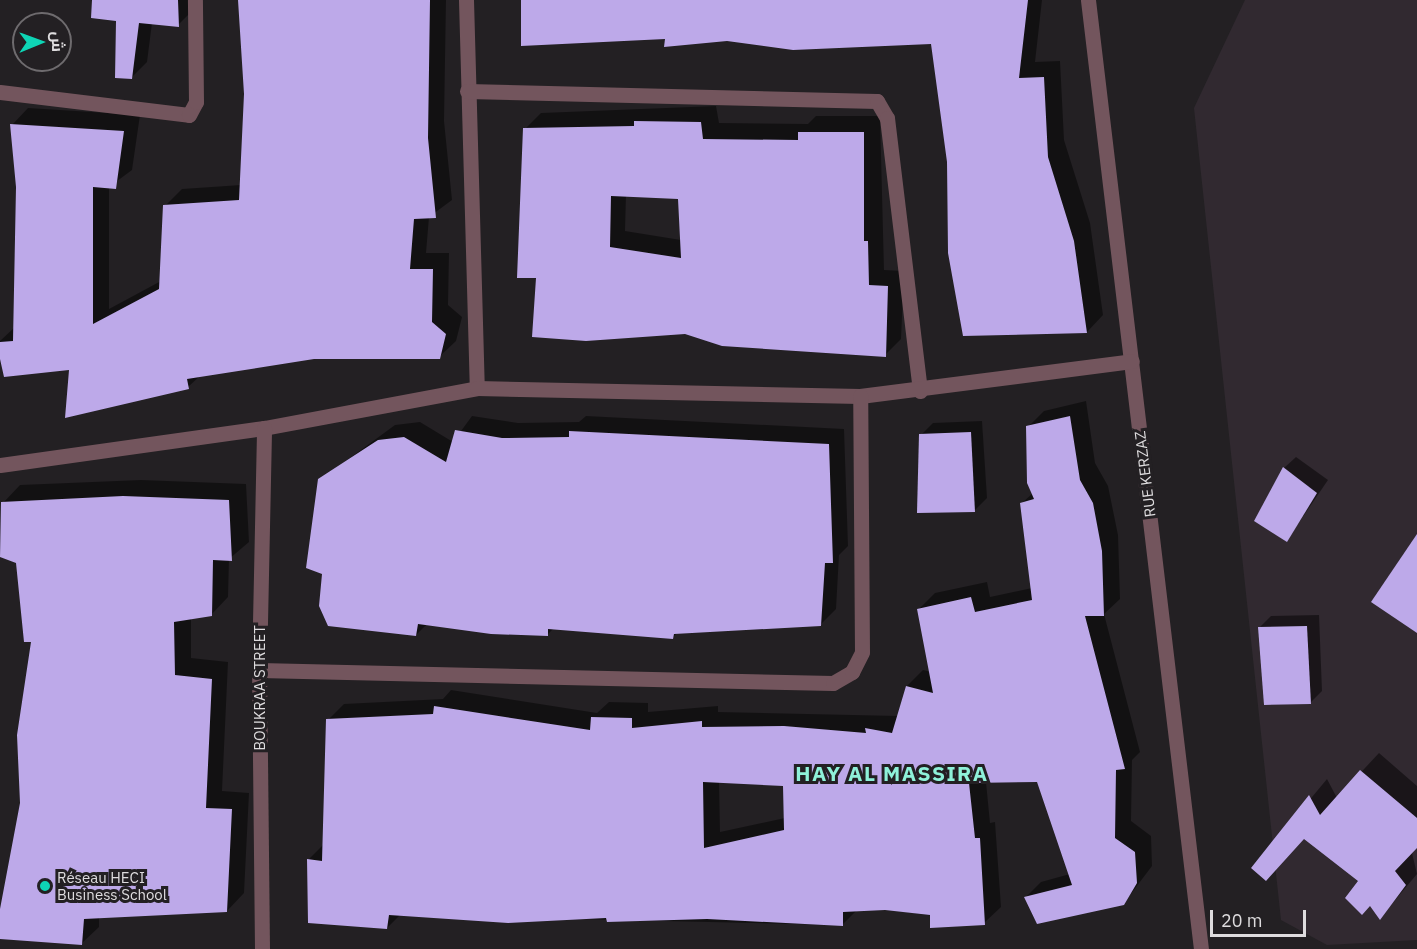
<!DOCTYPE html>
<meta charset="utf-8">
<style>
body{margin:0}
#map{position:relative;width:1417px;height:949px;overflow:hidden;background:#232023;font-family:"IBM Plex Sans",Cairo,sans-serif}
div>[style]{position:absolute}
[style*='--x']{left:calc(var(--x)*1px);top:calc(var(--y)*1px);width:calc(var(--w)*1px);rotate:calc(var(--a)*1deg)}
.built>*{inset:0;background:#312930}
.shadow>*{inset:0;background:#0007}
.building>*{inset:0;background:#bda9e9}
.minor>*{height:15px;margin:-7.5px;padding:0 7.5px;transform-origin:7.5px;border-radius:7.5px;background:#73555d}
.dots>*{width:16px;height:16px;translate:-50% -50%;box-sizing:border-box;border:3px solid #232023;border-radius:50%}
span{translate:-50% -50%;white-space:nowrap;text-align:center;line-height:1.15;-webkit-text-stroke:6px #232023;paint-order:stroke}
.street-label{font-size:15px;color:#dedcde}
.poi-label{font-size:15px;color:#dedcde}
.left{translate:0 -50%;text-align:left}
.district-label{font-size:21px;color:#8ef1d9;font-weight:700;letter-spacing:1.5px}
.north{position:absolute;left:12px;top:12px;width:60px;height:60px;box-sizing:border-box;background:#232023;border:2px solid #6e6b6e;border-radius:50%;rotate:89deg;font-size:16px;font-weight:700;line-height:24px;text-align:center;color:#dedcde}
.north::after{content:'';display:block;margin:auto;width:21px;height:27px;background:#0ed5b5;clip-path:polygon(50% 0,100% 100%,50% 72%,0 100%)}
.scale{position:absolute;left:1210px;top:910px;width:96px;height:27px;box-sizing:border-box;border:3px solid #dedcde;border-top:0;padding-left:8px;font-size:18px;line-height:21px;white-space:nowrap;color:#dedcde;-webkit-text-stroke:4px #232023;paint-order:stroke}
</style>
<div id="map">
<div class="built">
<div style="clip-path:polygon(1245px 0,1417px 0,1417px 940px,1327px 945px,1281px 920px,1194px 108px)"></div>
</div>
<div class="shadow">
<div style="clip-path:polygon(118px 0,194px 0,194px 9px,178px 25px,152px 23px,147px 62px,131px 78px)"></div>
<div style="clip-path:polygon(241px 0,446px 0,444px 121px,452px 200px,429px 217px,426px 253px,449px 253px,448px 305px,462px 317px,456px 341px,439px 357px,314px 357px,201px 375px,188px 387px,0 352px,0 341px,15px 327px,18px 187px,12px 125px,28px 108px,140px 115px,132px 170px,109px 187px,109px 309px,161px 281px,165px 206px,182px 189px,241px 185px,246px 94px)"></div>
<div style="clip-path:polygon(523px 0,1042px 0,1035px 62px,1060px 61px,1064px 140px,1090px 223px,1103px 315px,1087px 332px,932px 42px,666px 38px)"></div>
<div style="clip-path:polygon(evenodd,716px 106px,719px 123px,808px 124px,816px 116px,880px 116px,884px 270px,904px 271px,901px 339px,885px 355px,537px 277px,525px 129px,541px 113px,716px 106px,626px 195px,679px 197px,681px 240px,625px 231px,626px 195px)"></div>
<div style="clip-path:polygon(evenodd,1086px 401px,1095px 463px,1108px 486px,1118px 535px,1120px 599px,1104px 614px,1140px 752px,1132px 760px,1131px 821px,1151px 836px,1152px 866px,1124px 903px,1025px 898px,1041px 882px,1070px 874px,1038px 780px,986px 782px,990px 823px,995px 822px,1001px 907px,984px 923px,885px 909px,857px 910px,842px 925px,400px 915px,387px 928px,309px 859px,324px 844px,328px 720px,344px 704px,443px 699px,451px 690px,597px 713px,609px 702px,648px 703px,648px 712px,718px 706px,718px 712px,899px 716px,907px 686px,923px 670px,931px 672px,919px 609px,935px 593px,987px 582px,990px 597px,1032px 588px,1022px 503px,1033px 493px,1028px 427px,1044px 411px,1086px 401px,719px 781px,785px 784px,785px 818px,720px 832px,719px 781px)"></div>
<div style="clip-path:polygon(472px 416px,518px 423px,579px 422px,586px 416px,844px 429px,848px 546px,839px 555px,836px 609px,821px 624px,678px 632px,673px 637px,554px 628px,547px 635px,427px 624px,416px 635px,324px 573px,320px 480px,395px 425px,420px 422px,453px 442px)"></div>
<div style="clip-path:polygon(982px 421px,987px 498px,975px 510px,921px 435px,933px 423px)"></div>
<div style="clip-path:polygon(1296px 457px,1328px 480px,1287px 540px,1284px 468px)"></div>
<div style="clip-path:polygon(141px 480px,246px 484px,249px 542px,229px 559px,228px 597px,211px 615px,191px 618px,191px 658px,228px 662px,222px 791px,249px 793px,244px 893px,227px 911px,99px 917px,99px 927px,81px 944px,0 937px,21px 803px,33px 641px,17px 562px,0 555px,3px 503px,20px 485px)"></div>
<div style="clip-path:polygon(1319px 615px,1322px 691px,1310px 703px,1259px 628px,1271px 616px)"></div>
<div style="clip-path:polygon(1379px 753px,1417px 786px,1417px 847px,1412px 853px,1417px 874px,1380px 918px,1360px 881px,1305px 838px,1253px 868px,1327px 779px,1337px 798px)"></div>
</div>
<div class="building">
<div style="clip-path:polygon(92px 0,178px 0,179px 27px,139px 23px,132px 79px,115px 78px,116px 21px,91px 18px)"></div>
<div style="clip-path:polygon(238px 0,430px 0,428px 138px,436px 218px,414px 219px,410px 269px,433px 269px,432px 322px,446px 334px,440px 359px,314px 359px,187px 379px,189px 389px,65px 418px,69px 370px,4px 377px,0 359px,0 342px,13px 341px,16px 187px,10px 124px,124px 131px,116px 189px,93px 187px,93px 324px,159px 289px,163px 205px,239px 200px,244px 94px)"></div>
<div style="clip-path:polygon(521px 0,1028px 0,1019px 78px,1044px 77px,1048px 157px,1074px 241px,1087px 333px,963px 336px,948px 253px,947px 162px,931px 44px,793px 50px,727px 41px,664px 47px,665px 39px,521px 46px)"></div>
<div style="clip-path:polygon(evenodd,634px 121px,701px 122px,703px 139px,798px 140px,798px 132px,864px 132px,864px 241px,868px 241px,869px 285px,888px 286px,886px 357px,722px 346px,685px 334px,586px 341px,532px 337px,536px 278px,517px 278px,523px 128px,634px 126px,634px 121px,611px 196px,678px 199px,681px 258px,610px 247px,611px 196px)"></div>
<div style="clip-path:polygon(evenodd,1070px 416px,1080px 480px,1093px 503px,1102px 551px,1104px 616px,1085px 616px,1125px 769px,1116px 770px,1115px 838px,1135px 852px,1137px 883px,1124px 905px,1037px 924px,1024px 897px,1072px 885px,1037px 782px,969px 783px,975px 838px,980px 838px,985px 925px,930px 928px,930px 915px,885px 910px,843px 912px,843px 926px,707px 919px,607px 922px,606px 918px,508px 923px,389px 915px,387px 929px,308px 923px,307px 859px,322px 861px,326px 719px,433px 714px,434px 706px,590px 730px,591px 717px,632px 718px,632px 728px,702px 721px,702px 727px,784px 726px,866px 733px,865px 728px,892px 733px,906px 686px,933px 693px,917px 609px,971px 597px,975px 612px,1032px 600px,1020px 503px,1034px 499px,1027px 483px,1026px 426px,1070px 416px,703px 782px,783px 786px,784px 830px,704px 848px,703px 782px)"></div>
<div style="clip-path:polygon(455px 430px,502px 438px,569px 437px,569px 431px,829px 444px,833px 563px,825px 563px,821px 626px,674px 634px,673px 639px,548px 629px,548px 636px,491px 634px,418px 624px,416px 636px,328px 626px,319px 606px,322px 574px,306px 568px,318px 479px,378px 440px,404px 437px,446px 462px)"></div>
<div style="clip-path:polygon(971px 432px,975px 512px,917px 513px,919px 434px)"></div>
<div style="clip-path:polygon(1283px 467px,1317px 493px,1287px 542px,1254px 521px)"></div>
<div style="clip-path:polygon(123px 496px,229px 500px,232px 561px,213px 560px,212px 616px,174px 622px,175px 675px,212px 679px,206px 808px,232px 809px,227px 912px,84px 919px,82px 945px,0 939px,0 909px,20px 803px,17px 735px,31px 642px,24px 642px,16px 563px,0 557px,1px 502px)"></div>
<div style="clip-path:polygon(1417px 534px,1417px 633px,1371px 602px)"></div>
<div style="clip-path:polygon(1307px 626px,1311px 704px,1264px 705px,1258px 627px)"></div>
<div style="clip-path:polygon(1360px 770px,1417px 818px,1417px 848px,1395px 871px,1406px 885px,1380px 920px,1370px 906px,1362px 915px,1345px 898px,1358px 881px,1304px 839px,1266px 881px,1251px 868px,1309px 795px,1320px 815px)"></div>
</div>
<div class="minor">
<div style="--x:466;--y:0;--w:388;--a:88.4"></div>
<div style="--x:1088;--y:0;--w:956;--a:83.21"></div>
<div style="--x:467;--y:91;--w:410;--a:1.4"></div>
<div style="--x:877;--y:101;--w:20;--a:60"></div>
<div style="--x:887;--y:118;--w:275;--a:83.1"></div>
<div style="--x:0;--y:92;--w:190;--a:6.9"></div>
<div style="--x:189;--y:115;--w:15;--a:-62"></div>
<div style="--x:196;--y:102;--w:102;--a:-90.6"></div>
<div style="--x:0;--y:465;--w:267;--a:-8"></div>
<div style="--x:264;--y:428;--w:217;--a:-10.6"></div>
<div style="--x:477;--y:388;--w:383;--a:1.2"></div>
<div style="--x:860;--y:396;--w:274;--a:-7.3"></div>
<div style="--x:259;--y:670;--w:574;--a:1.3"></div>
<div style="--x:833;--y:683;--w:22;--a:-30"></div>
<div style="--x:852;--y:672;--w:22;--a:-63"></div>
<div style="--x:862;--y:652;--w:256;--a:-90.4"></div>
<div style="--x:262;--y:949;--w:279;--a:-90.6"></div>
<div style="--x:259;--y:670;--w:242;--a:-88.8"></div>
</div>
<div class="dots">
<div style="left:45px;top:886px;background:#0ed5b5"></div>
</div>
<div class="street-label">
<span style="left:1145px;top:474px;rotate:-97deg">RUE KERZAZ</span>
<span style="left:260px;top:688px;rotate:-90deg">BOUKRAA STREET</span>
</div>
<div class="poi-label">
<span class="left" style="left:57px;top:886px">Réseau HECI<br>Business School</span>
</div>
<div class="district-label">
<span style="left:892px;top:773px">HAY AL MASSIRA</span>
</div>
<div class="north">ش</div>
<div class="scale">20 m</div>
</div>
